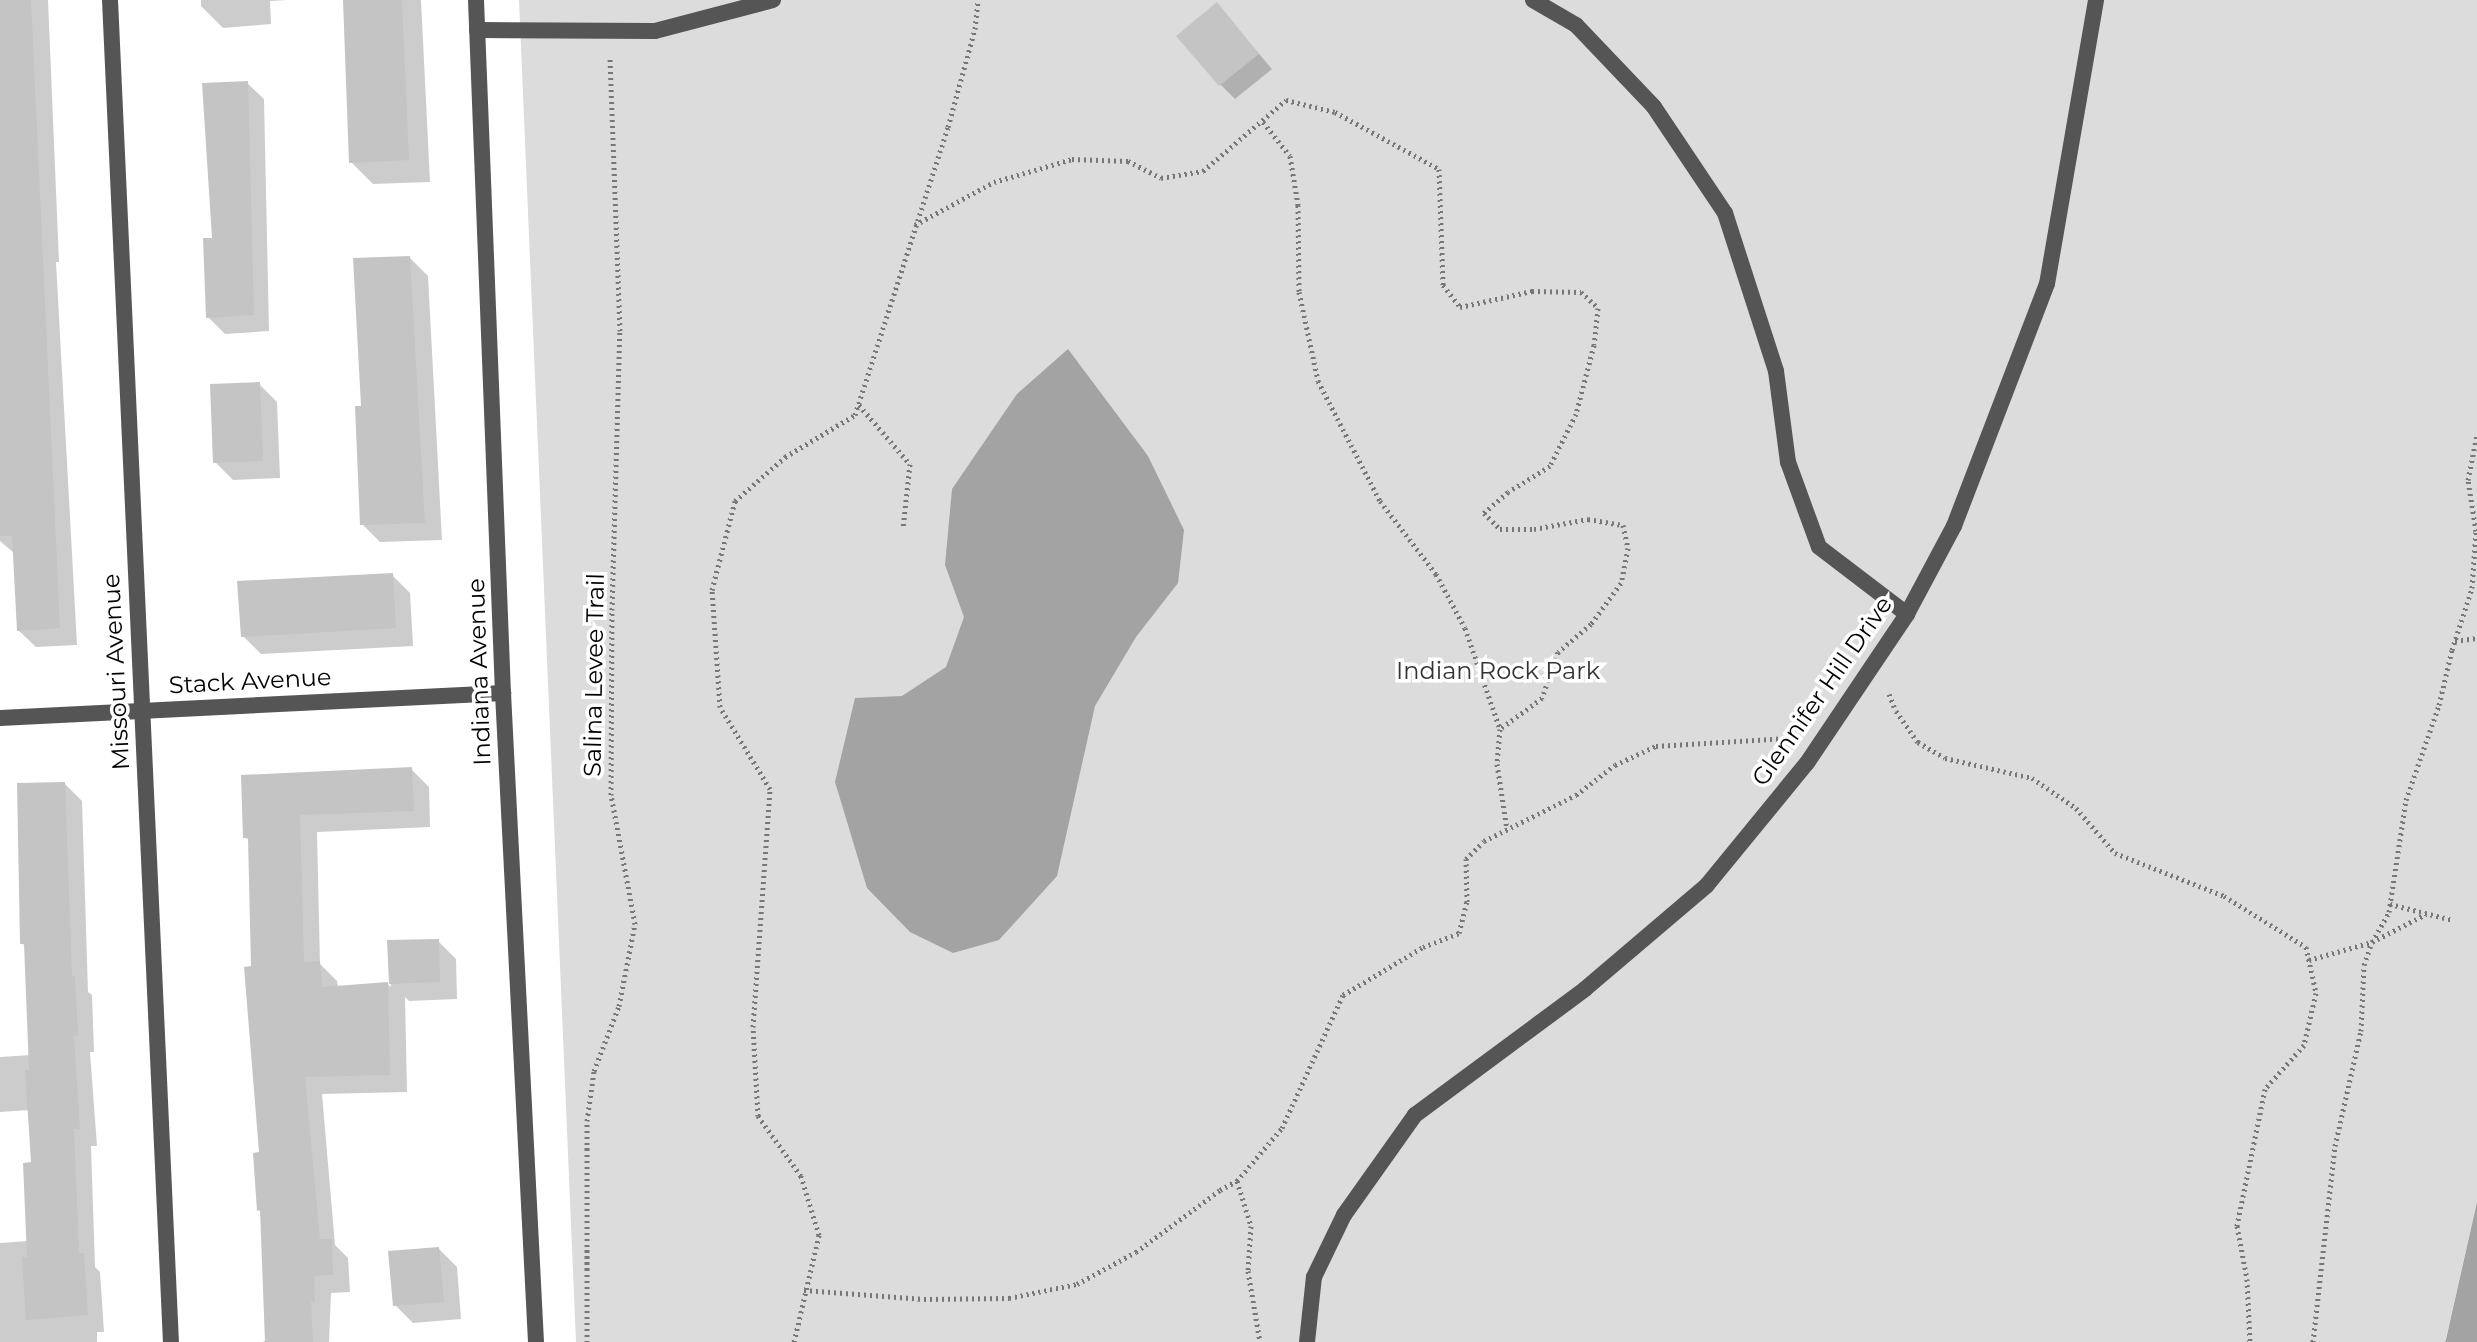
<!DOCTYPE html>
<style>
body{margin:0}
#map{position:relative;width:2477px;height:1342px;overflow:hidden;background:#fff;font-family:Montserrat,sans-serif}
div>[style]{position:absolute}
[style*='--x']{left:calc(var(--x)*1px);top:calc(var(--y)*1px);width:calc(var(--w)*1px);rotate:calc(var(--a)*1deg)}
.green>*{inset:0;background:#dcdcdc}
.water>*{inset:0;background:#a3a3a3}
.shadow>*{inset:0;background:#0003}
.building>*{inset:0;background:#c4c4c4}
.path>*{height:5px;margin-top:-2.5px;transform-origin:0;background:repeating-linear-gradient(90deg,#777 0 2px,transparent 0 6px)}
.lane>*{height:16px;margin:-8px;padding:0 8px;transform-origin:8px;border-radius:8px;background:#555}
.street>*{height:16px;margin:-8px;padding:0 8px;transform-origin:8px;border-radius:8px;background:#555}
span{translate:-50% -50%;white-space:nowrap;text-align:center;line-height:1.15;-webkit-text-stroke:7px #fff;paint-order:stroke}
.park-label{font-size:24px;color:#333}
.street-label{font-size:24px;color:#000}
</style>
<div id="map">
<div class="green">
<div style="clip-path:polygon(519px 0,2477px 0,2477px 1202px,2445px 1342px,576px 1342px)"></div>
</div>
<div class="water">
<div style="clip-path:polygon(1068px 349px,1148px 456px,1184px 530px,1178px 583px,1136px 637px,1095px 706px,1057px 876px,999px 940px,953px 953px,910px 932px,867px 888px,835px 782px,855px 698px,902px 696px,946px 667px,964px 617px,945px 565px,952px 489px,1017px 394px)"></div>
<div style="clip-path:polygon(2477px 1202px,2477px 1342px,2445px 1342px,2446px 1339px)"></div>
</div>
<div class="shadow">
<div style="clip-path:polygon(0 0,48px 0,59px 262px,56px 262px,77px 645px,36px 647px,18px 630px,14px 553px,0 541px)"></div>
<div style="clip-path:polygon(201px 0,288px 0,270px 1px,271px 24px,223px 28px,201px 6px)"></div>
<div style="clip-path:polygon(345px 0,421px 0,430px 182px,373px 184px,351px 162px)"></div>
<div style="clip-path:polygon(1217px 5px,1272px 69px,1235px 99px,1220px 84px)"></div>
<div style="clip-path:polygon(247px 83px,264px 99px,269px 331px,225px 334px,208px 317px,214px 240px)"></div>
<div style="clip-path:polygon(410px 258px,428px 276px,442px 540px,380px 542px,362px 524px,363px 408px)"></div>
<div style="clip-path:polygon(259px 384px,277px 402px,280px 478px,233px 480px,215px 462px)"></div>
<div style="clip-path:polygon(392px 575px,410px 593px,413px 646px,261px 654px,243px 636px)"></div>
<div style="clip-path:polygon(411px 769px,429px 787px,430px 827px,317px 832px,320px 964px,337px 981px,338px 988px,387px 984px,391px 987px,389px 942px,438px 941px,456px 959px,457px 999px,409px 1001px,405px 997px,407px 1092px,322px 1094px,335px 1245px,348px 1258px,350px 1292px,331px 1293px,329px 1342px,263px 1342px,267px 1339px,262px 1213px,259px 1210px,261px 1154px,250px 841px,245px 837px)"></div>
<div style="clip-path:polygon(65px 784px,82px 801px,88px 992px,92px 995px,94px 1052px,90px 1052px,97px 1146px,91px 1146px,95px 1267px,100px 1272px,104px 1332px,97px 1332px,97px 1342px,0 1342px,0 1243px,28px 1241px,33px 1164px,30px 1110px,0 1112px,0 1057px,31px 1055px,26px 947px,22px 943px)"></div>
<div style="clip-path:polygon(439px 1249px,457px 1267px,461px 1319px,413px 1323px,395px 1305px)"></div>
</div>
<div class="building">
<div style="clip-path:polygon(0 0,31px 0,60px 628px,17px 631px,12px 536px,0 536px)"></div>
<div style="clip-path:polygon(343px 0,402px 0,409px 160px,349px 163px)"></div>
<div style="clip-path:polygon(1217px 2px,1259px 54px,1219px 86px,1176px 36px)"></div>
<div style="clip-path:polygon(248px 81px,254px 315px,206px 318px,203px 238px,212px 238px,202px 83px)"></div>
<div style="clip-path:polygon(410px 256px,425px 523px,360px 525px,355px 406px,361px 406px,353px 258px)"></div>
<div style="clip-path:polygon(260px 382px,263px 461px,213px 463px,210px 384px)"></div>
<div style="clip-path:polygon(393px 573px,396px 628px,241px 637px,237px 581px)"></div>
<div style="clip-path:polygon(412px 767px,414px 811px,300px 815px,304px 962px,320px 961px,322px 987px,388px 982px,390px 1075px,305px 1077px,320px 1239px,332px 1239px,333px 1275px,314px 1276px,315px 1302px,311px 1302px,313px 1342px,265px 1342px,260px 1210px,257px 1211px,253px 1153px,259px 1152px,244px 967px,251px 966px,248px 838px,243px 838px,241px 775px)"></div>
<div style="clip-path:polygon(65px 782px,72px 976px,75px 976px,78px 1035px,74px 1036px,80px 1129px,74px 1129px,79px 1253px,84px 1253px,88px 1315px,26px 1320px,22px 1257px,27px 1257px,23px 1163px,31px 1162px,25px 1070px,29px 1070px,24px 944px,20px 944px,17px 783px)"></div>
<div style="clip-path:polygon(439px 939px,440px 982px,389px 984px,387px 940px)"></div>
<div style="clip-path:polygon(439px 1247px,444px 1302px,393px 1306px,388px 1251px)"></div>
</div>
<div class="path">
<div style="--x:1263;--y:122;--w:43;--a:51.5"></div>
<div style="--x:1290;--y:156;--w:50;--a:80.7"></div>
<div style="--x:1298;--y:205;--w:87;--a:89.3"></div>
<div style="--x:1299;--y:292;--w:91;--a:77.9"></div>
<div style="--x:1318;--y:381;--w:135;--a:62.7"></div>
<div style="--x:1380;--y:501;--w:92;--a:52.5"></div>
<div style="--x:1436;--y:574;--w:61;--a:61.8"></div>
<div style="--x:1465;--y:628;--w:107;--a:70.9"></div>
<div style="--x:915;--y:225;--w:90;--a:-28.6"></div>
<div style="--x:994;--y:182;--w:81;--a:-16.4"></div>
<div style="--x:1072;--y:159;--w:56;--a:2"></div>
<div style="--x:1128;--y:161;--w:37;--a:27"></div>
<div style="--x:1161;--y:178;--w:43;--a:-9.5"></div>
<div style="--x:1203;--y:171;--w:109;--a:-40.5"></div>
<div style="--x:1286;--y:100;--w:50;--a:13.8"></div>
<div style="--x:1335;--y:112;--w:119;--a:28.7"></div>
<div style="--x:1439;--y:169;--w:116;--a:88"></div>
<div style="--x:1443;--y:285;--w:28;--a:52"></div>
<div style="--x:1460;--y:307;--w:74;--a:-12.5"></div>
<div style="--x:1532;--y:291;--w:49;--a:1.2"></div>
<div style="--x:1581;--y:292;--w:23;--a:43"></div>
<div style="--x:1598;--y:308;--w:37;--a:96"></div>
<div style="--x:1594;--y:345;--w:71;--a:104.6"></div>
<div style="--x:1576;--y:414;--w:58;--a:116.6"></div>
<div style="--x:1550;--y:466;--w:49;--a:148.2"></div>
<div style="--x:1508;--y:492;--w:32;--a:139"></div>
<div style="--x:1484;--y:513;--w:23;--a:45"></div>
<div style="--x:1500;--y:529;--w:34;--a:0"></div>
<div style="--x:1534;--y:529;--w:55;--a:-10.5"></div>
<div style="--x:1588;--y:519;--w:36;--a:10"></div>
<div style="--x:1623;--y:525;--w:24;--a:78"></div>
<div style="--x:1628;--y:548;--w:36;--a:101"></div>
<div style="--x:1621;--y:583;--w:51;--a:126.2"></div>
<div style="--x:1591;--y:624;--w:43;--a:139.7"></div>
<div style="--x:1558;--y:652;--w:49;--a:109.2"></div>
<div style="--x:1542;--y:698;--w:52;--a:143.6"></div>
<div style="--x:1500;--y:729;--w:35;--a:95"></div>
<div style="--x:1497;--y:764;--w:66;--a:81.3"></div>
<div style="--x:859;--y:405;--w:78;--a:49.2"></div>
<div style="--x:910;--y:464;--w:64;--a:96.2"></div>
<div style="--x:2455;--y:641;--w:22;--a:-8"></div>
<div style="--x:1889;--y:694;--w:18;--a:68"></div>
<div style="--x:1896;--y:711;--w:38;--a:55"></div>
<div style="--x:1918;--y:742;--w:31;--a:31"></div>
<div style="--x:1945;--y:758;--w:89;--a:12.9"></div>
<div style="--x:2032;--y:778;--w:53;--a:34.3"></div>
<div style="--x:2076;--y:808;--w:60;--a:49.1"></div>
<div style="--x:2115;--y:853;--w:117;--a:21.5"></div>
<div style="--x:2224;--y:896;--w:97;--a:31.9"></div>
<div style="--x:2306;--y:947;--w:47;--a:77.7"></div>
<div style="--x:2316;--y:993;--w:53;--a:103"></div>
<div style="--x:2304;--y:1045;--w:59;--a:131.6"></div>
<div style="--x:2265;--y:1089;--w:140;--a:101.6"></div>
<div style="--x:2237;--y:1226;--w:54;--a:79.3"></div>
<div style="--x:2247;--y:1279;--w:63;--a:87.3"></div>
<div style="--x:2390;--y:904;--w:65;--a:14.3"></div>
<div style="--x:2309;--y:960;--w:66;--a:-15.9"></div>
<div style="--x:2372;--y:942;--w:34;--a:-60"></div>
<div style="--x:2389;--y:912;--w:113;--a:-81.4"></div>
<div style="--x:2406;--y:800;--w:101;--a:-70.8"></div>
<div style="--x:2439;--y:705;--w:57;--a:-76.7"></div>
<div style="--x:2452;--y:650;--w:65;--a:-72.1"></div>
<div style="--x:2472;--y:588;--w:57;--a:-86"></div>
<div style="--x:2476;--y:531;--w:52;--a:-98.9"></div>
<div style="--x:2468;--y:480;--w:46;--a:-78.7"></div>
<div style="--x:1237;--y:1181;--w:47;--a:72.7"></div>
<div style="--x:1251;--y:1226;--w:45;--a:93.8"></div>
<div style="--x:1248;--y:1271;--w:72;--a:80.4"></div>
<div style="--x:804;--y:1290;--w:120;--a:4.3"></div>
<div style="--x:924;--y:1299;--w:85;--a:-0.7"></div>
<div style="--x:1009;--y:1298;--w:69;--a:-11.6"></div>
<div style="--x:1077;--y:1284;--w:67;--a:-28.5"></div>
<div style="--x:1136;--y:1252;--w:104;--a:-36.4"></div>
<div style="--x:1220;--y:1190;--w:19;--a:-28"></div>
<div style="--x:1237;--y:1181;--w:70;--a:-49.7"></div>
<div style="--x:1282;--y:1128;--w:146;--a:-65.4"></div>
<div style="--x:1343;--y:995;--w:93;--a:-31"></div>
<div style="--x:1423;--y:947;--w:39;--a:-21"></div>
<div style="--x:1459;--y:933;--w:32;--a:-76"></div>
<div style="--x:1467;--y:902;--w:43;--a:-91.3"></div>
<div style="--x:1466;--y:859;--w:25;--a:-45"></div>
<div style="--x:1484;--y:841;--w:103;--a:-26.6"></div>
<div style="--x:1576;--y:795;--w:49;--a:-37.6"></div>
<div style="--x:1615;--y:765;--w:45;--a:-24.9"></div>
<div style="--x:1656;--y:746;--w:132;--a:-3.5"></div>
<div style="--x:587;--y:1342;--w:221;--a:-90"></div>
<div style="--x:587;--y:1121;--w:50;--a:-82"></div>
<div style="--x:594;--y:1071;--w:70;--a:-69"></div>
<div style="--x:619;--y:1006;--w:84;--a:-79"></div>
<div style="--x:635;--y:924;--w:131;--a:-100.5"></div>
<div style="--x:611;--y:795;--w:185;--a:-89.7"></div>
<div style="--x:612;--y:610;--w:279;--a:-88.4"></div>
<div style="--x:620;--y:331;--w:274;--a:-92.1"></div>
<div style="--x:794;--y:1342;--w:110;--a:-76.8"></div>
<div style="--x:819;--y:1235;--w:62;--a:-107"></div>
<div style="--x:801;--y:1176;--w:74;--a:-125.6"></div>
<div style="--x:758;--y:1116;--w:89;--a:-93.2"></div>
<div style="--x:753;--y:1027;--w:239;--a:-85.9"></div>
<div style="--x:770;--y:789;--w:96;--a:-121.4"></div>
<div style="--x:720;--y:707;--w:117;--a:-93.9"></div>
<div style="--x:712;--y:590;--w:92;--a:-75.5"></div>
<div style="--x:735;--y:501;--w:67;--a:-41.3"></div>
<div style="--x:785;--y:457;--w:82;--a:-31"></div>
<div style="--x:855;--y:415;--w:303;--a:-72.1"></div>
<div style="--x:948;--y:127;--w:102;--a:-74.6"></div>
<div style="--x:975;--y:29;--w:29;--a:-84"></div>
<div style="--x:2313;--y:1342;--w:197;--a:-83.6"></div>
<div style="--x:2335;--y:1146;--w:118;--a:-77.3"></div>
<div style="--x:2361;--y:1031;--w:66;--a:-87.4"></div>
<div style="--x:2364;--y:965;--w:24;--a:-71"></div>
<div style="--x:2372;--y:942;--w:61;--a:-27.4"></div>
</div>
<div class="lane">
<div style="--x:1533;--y:0;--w:50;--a:30.2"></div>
<div style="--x:1576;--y:25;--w:113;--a:46.4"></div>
<div style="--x:1654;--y:107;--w:128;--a:56.2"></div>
<div style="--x:1725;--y:213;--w:166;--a:72.1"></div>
<div style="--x:1776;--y:371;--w:92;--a:82.5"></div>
<div style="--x:1788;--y:462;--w:90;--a:70"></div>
<div style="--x:1819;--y:547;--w:111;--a:37.3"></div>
<div style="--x:477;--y:30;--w:178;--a:0.3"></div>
<div style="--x:655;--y:31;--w:122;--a:-14.7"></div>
<div style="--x:1307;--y:1342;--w:65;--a:-83.9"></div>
<div style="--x:1314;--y:1277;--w:69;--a:-64.2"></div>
<div style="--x:1344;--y:1215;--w:123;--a:-54.6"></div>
<div style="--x:1415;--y:1115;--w:212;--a:-36.5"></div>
<div style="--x:1585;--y:989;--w:160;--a:-40.4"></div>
<div style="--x:1707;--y:885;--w:158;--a:-50.7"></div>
<div style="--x:1807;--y:763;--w:179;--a:-56.1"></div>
<div style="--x:1907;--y:614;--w:100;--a:-61.9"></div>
<div style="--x:1954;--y:526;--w:259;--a:-69"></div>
<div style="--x:2047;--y:284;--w:288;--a:-80.2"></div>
</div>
<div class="street">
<div style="--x:110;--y:0;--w:1343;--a:87.4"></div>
<div style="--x:476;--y:0;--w:694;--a:87.77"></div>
<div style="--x:503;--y:693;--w:650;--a:87.09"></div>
<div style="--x:0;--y:718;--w:504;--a:-2.85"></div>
</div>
<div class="park-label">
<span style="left:1498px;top:671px">Indian Rock Park</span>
</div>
<div class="street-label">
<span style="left:116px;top:672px;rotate:-93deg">Missouri Avenue</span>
<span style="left:479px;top:672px;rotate:-92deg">Indiana Avenue</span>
<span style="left:594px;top:675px;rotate:-89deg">Salina Levee Trail</span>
<span style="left:250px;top:681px;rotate:-3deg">Stack Avenue</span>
<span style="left:1822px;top:691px;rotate:-55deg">Glennifer Hill Drive</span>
</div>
</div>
